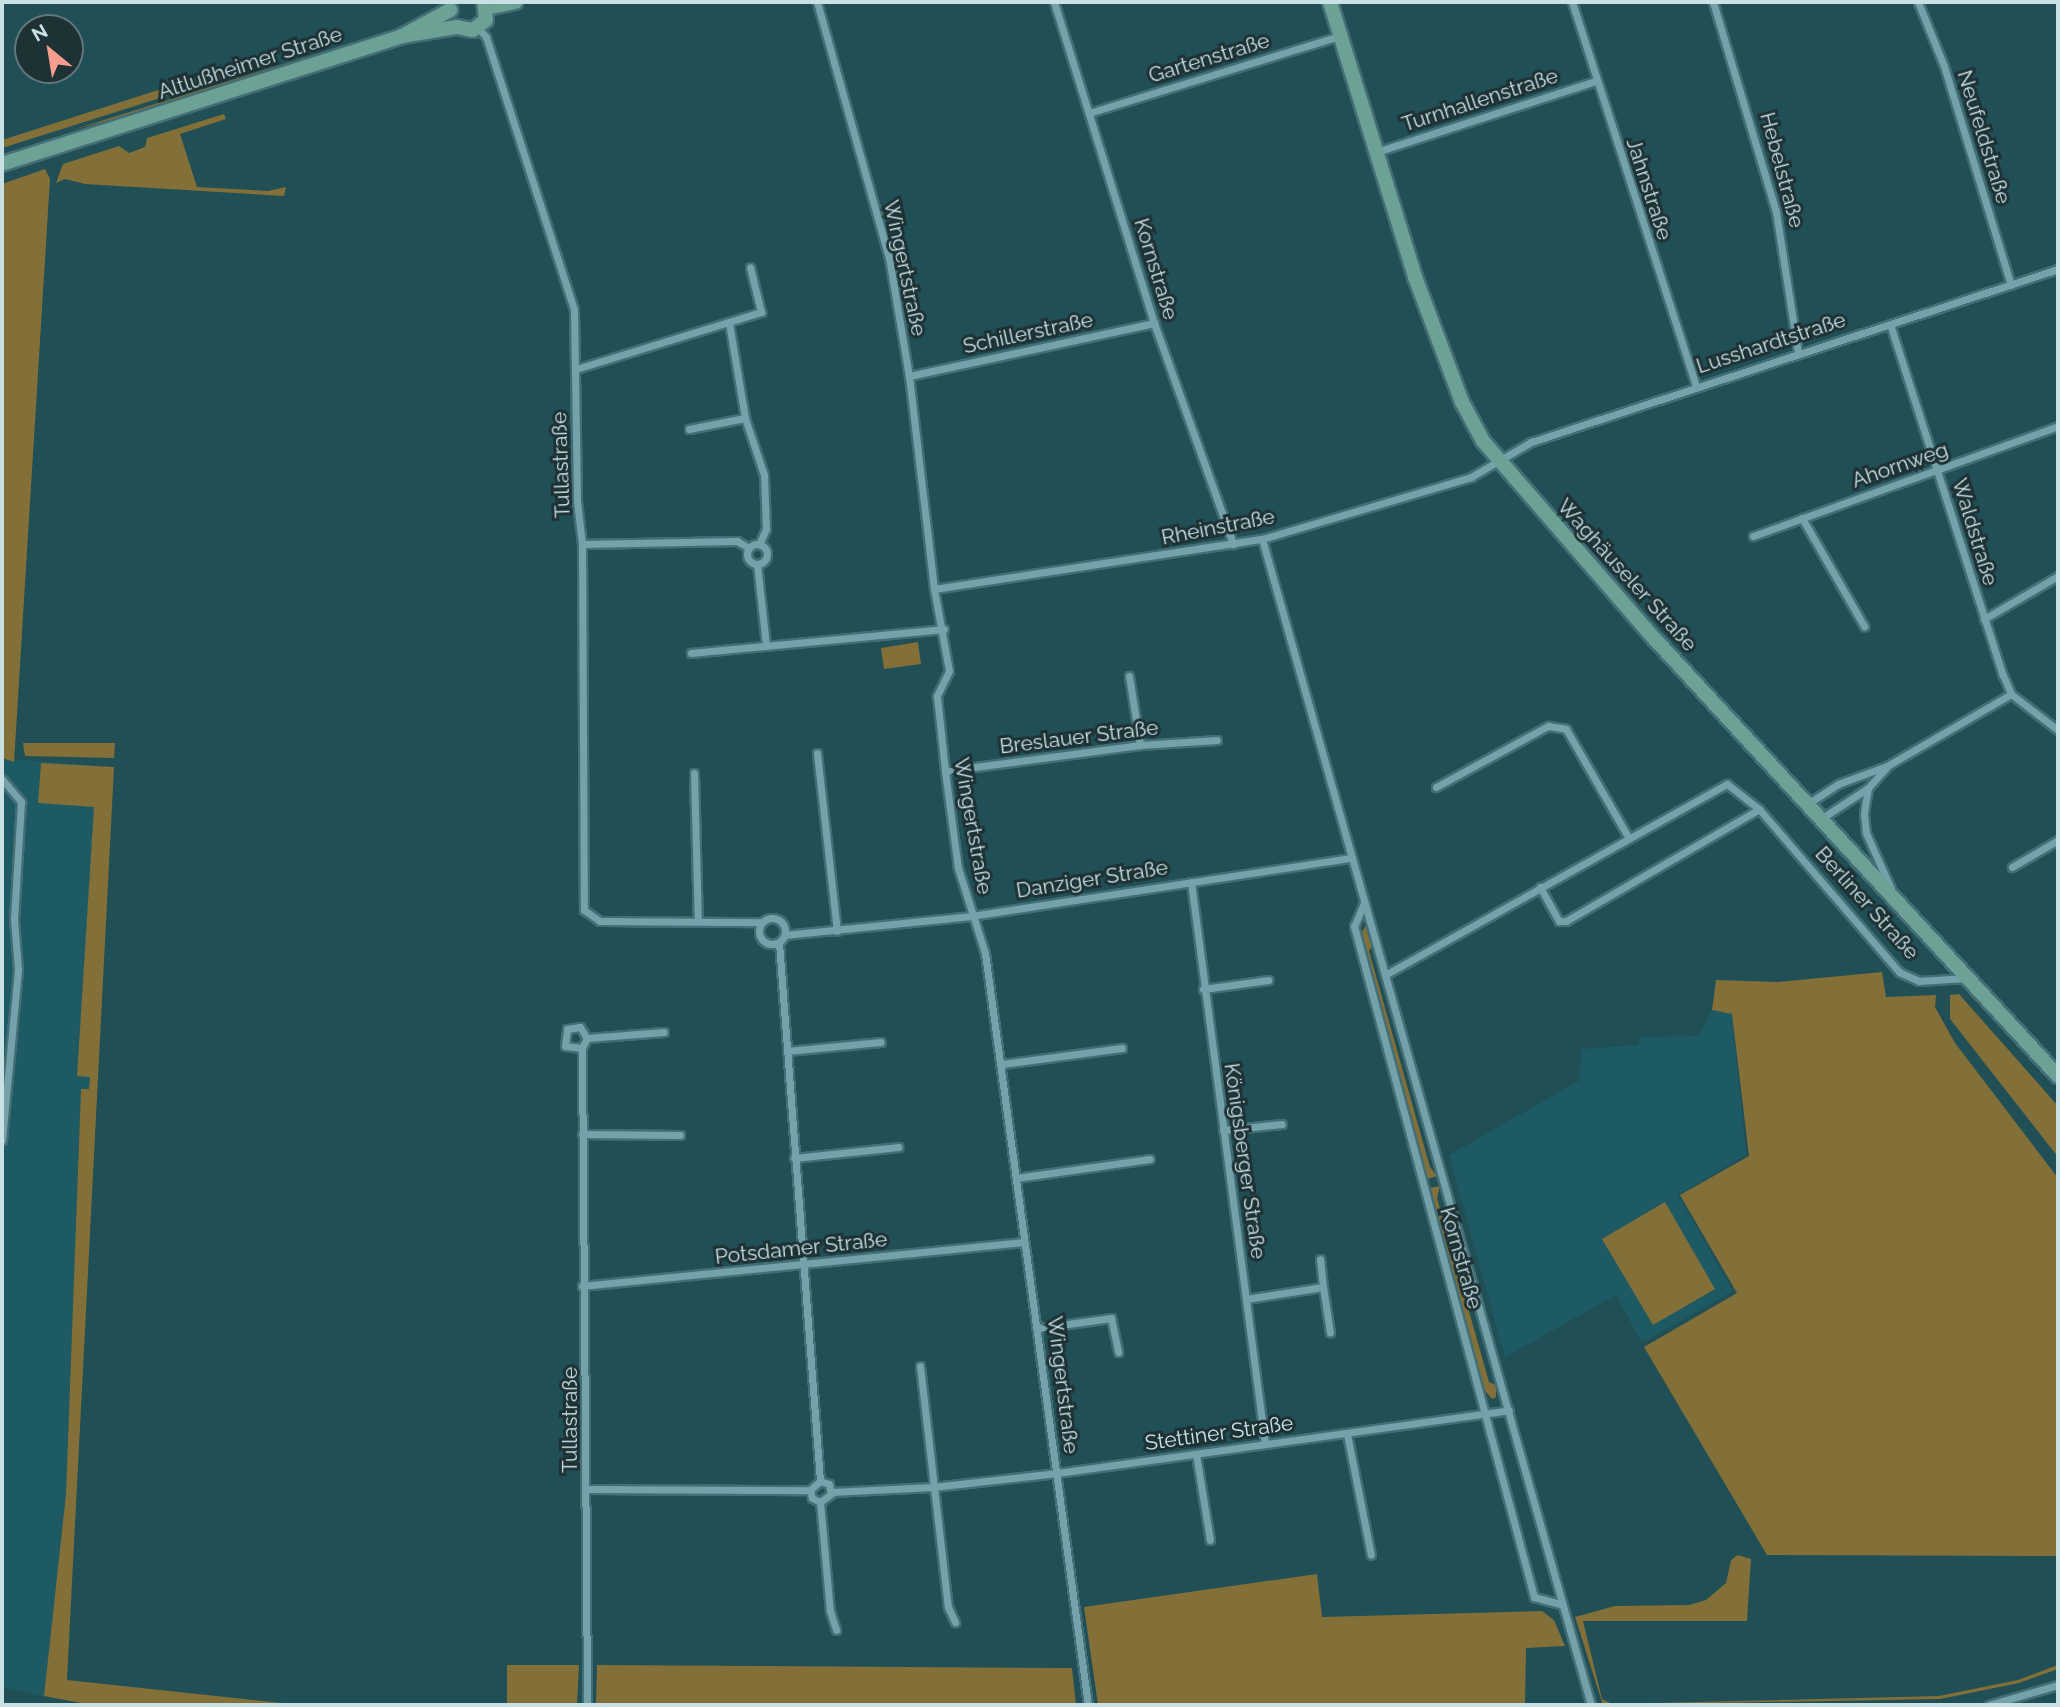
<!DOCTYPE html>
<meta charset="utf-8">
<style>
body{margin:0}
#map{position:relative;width:2060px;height:1707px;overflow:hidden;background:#204f56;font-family:Raleway,sans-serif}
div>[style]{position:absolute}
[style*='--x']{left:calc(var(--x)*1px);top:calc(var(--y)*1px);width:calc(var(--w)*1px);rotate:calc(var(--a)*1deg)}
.built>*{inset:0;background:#1e5a63}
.green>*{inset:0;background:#836f38}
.roads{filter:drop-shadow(2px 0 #446e75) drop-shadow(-2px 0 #446e75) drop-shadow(0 2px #446e75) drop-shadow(0 -2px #446e75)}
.street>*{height:7px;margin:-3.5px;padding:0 3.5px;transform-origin:3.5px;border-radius:3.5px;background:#73a2aa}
.street>.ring{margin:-3.5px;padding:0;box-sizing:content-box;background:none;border:7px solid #73a2aa;border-radius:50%}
.secondary>*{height:14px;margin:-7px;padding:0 7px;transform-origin:7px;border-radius:7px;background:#6ca196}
span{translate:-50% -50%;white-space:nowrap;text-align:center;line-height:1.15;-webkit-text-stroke:6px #1e3134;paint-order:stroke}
.street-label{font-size:21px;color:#c9e0e5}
.frame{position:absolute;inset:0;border:4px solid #c9e0e5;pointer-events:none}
.north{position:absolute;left:14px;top:14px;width:70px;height:70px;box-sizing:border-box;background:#1e3134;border:2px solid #62777b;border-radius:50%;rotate:330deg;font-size:19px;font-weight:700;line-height:28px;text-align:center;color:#c9e0e5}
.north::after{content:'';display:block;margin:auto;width:24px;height:32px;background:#f59d8f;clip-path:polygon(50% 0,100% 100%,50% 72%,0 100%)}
</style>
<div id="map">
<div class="built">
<div style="clip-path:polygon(2px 441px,3px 758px,97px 766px,77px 1075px,90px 1077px,89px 1089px,81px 1090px,66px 1494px,44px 1696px,2px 1687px)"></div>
<div style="clip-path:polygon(1712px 1010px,1732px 1014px,1746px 1155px,1678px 1195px,1733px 1291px,1642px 1343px,1616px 1295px,1505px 1357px,1449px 1155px,1580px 1080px,1581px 1049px,1639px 1045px,1639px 1037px,1699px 1036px)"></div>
</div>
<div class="green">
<div style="clip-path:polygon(320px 52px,132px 114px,72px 130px,254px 73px)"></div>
<div style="clip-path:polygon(265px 56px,268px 64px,2px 148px,2px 140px)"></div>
<div style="clip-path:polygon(224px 114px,226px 119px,180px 134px,197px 187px,268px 191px,286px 187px,284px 196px,85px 184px,65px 179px,56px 183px,63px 164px,119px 146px,129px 153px,145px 147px,147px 138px)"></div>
<div style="clip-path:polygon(45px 169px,50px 179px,14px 762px,2px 758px,2px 184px)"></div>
<div style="clip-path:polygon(918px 642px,921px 664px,884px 669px,881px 648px)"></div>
<div style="clip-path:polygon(23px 743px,115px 743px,114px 758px,25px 756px)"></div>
<div style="clip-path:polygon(41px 763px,114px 767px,67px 1680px,300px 1705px,92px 1705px,44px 1696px,66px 1494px,81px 1089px,89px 1089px,90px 1077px,77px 1076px,94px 807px,38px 803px)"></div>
<div style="clip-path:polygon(1366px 925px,1372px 947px,1369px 951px,1430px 1167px,1437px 1176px,1427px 1179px,1360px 935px)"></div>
<div style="clip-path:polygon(1882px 972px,1886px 997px,1936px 995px,1935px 1007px,1955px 1043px,2058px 1178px,2058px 1556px,1767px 1555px,1644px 1347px,1737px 1293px,1680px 1195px,1749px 1156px,1732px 1014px,1712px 1010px,1716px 980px,1778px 982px)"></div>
<div style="clip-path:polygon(1959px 994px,2058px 1106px,2058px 1157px,1950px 1019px,1950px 995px)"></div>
<div style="clip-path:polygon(1440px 1186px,1437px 1198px,1489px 1382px,1496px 1385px,1496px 1397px,1492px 1399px,1482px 1387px,1429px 1188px)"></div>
<div style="clip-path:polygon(1665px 1202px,1715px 1289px,1653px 1325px,1602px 1239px)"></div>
<div style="clip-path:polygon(1738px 1555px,1751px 1559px,1747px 1621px,1583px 1621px,1602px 1699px,1612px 1704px,1939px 1696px,2018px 1680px,2058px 1665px,2058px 1669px,2019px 1683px,1940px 1699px,1603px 1705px,1575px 1617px,1615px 1606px,1689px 1605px,1706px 1600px,1726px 1583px,1731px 1560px)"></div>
<div style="clip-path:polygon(1317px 1574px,1322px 1617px,1542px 1611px,1554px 1620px,1565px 1646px,1526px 1648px,1525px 1705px,1098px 1705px,1084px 1607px)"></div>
<div style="clip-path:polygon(507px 1665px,579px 1665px,577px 1705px,486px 1705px,507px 1704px)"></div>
<div style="clip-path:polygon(597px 1665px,1072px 1668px,1076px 1705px,596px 1705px)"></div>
</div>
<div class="roads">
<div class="street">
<div style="--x:817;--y:2;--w:266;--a:74.3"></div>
<div style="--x:889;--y:258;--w:120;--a:80.4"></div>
<div style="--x:909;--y:376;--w:214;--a:83.3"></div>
<div style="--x:934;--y:589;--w:83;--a:79.6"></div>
<div style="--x:949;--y:671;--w:28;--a:116"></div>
<div style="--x:937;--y:696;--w:75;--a:83.9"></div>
<div style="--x:945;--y:771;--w:98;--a:82.4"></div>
<div style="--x:958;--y:868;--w:89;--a:72.4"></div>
<div style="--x:985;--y:953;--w:759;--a:82.2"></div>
<div style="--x:1054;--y:2;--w:336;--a:72.7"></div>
<div style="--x:1154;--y:323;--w:235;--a:70.3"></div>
<div style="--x:1572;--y:2;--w:404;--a:72.1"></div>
<div style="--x:1713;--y:2;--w:219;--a:73.3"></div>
<div style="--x:1776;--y:212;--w:142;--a:81.1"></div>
<div style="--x:1918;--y:2;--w:69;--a:67.9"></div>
<div style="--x:1944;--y:66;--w:229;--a:73"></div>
<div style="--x:478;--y:28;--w:12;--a:48"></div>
<div style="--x:486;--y:37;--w:286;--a:72.1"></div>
<div style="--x:574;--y:309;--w:192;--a:89.1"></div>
<div style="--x:577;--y:501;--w:43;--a:83.4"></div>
<div style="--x:582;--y:544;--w:366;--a:89.7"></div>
<div style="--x:584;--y:910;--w:19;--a:35"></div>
<div style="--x:600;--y:921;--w:162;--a:0.4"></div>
<div style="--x:1089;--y:113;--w:263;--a:-17.1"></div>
<div style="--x:1376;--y:152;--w:231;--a:-17.9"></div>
<div style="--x:729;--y:323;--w:96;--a:80.4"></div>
<div style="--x:745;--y:418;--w:60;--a:71.6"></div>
<div style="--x:764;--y:475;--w:54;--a:87.9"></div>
<div style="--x:766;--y:529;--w:17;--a:114"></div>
<div style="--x:1890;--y:324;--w:369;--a:72.2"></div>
<div style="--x:2003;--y:675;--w:21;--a:67"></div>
<div style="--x:2011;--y:694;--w:59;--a:37.5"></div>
<div style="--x:576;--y:369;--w:194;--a:-17.1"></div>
<div style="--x:761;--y:312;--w:46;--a:-103.7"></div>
<div style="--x:909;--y:376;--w:251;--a:-12.2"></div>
<div style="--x:689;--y:429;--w:57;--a:-11.1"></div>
<div style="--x:1802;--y:518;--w:125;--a:60.1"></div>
<div style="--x:1753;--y:536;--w:324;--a:-19.8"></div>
<div style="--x:1262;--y:539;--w:1212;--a:74.24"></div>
<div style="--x:582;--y:544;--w:155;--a:-1.1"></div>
<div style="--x:737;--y:541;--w:14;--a:30"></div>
<div class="ring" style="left:747px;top:544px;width:13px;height:13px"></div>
<div style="--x:757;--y:564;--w:82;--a:83.7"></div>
<div style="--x:934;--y:589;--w:332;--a:-8.7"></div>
<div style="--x:1262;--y:539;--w:218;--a:-16.5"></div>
<div style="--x:1471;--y:477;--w:69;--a:-30.3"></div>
<div style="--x:1531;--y:442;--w:555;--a:-18.17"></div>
<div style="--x:1984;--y:619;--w:86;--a:-30.2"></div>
<div style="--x:691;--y:653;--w:254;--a:-5.4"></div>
<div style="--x:1129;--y:676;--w:70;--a:80.9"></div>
<div style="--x:817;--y:753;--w:179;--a:83.6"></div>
<div style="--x:945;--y:771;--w:197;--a:-7.6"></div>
<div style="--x:1140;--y:745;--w:77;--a:-3.7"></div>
<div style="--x:694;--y:773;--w:148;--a:88.5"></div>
<div style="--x:2;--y:779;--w:30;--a:50"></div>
<div style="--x:21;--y:802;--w:117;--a:93.4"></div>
<div style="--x:14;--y:919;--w:51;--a:85.5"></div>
<div style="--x:18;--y:970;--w:171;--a:95.4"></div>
<div style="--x:1436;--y:787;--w:128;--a:-28.6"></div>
<div style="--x:1548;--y:726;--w:18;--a:9"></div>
<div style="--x:1566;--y:729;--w:125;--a:60.1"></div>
<div style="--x:1868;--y:788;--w:26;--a:99"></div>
<div style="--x:1864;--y:814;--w:19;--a:84"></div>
<div style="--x:1866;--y:833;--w:61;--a:65.9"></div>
<div style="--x:1809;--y:803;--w:35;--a:-33"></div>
<div style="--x:1838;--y:784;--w:52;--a:-20.2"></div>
<div style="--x:1887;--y:766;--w:143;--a:-30.1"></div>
<div style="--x:1822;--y:818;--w:55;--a:-33.1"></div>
<div style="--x:1868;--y:788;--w:28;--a:-48"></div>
<div style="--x:2012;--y:867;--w:53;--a:-30.4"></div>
<div style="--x:1191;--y:882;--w:567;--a:82.5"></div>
<div style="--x:1540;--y:887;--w:39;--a:61"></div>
<div style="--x:1559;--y:921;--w:7;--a:0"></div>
<div style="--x:1566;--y:921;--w:223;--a:-30.1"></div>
<div style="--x:1364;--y:903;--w:25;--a:113"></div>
<div style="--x:1354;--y:926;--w:695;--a:74.98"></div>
<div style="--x:1534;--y:1597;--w:28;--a:15"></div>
<div class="ring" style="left:759px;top:918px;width:19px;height:19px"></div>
<div style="--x:785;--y:935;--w:187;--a:-5.8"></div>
<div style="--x:971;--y:916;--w:384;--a:-8.7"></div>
<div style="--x:779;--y:943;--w:540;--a:85.64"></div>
<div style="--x:1385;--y:975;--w:392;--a:-29.2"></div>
<div style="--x:1727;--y:784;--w:41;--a:38"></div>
<div style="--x:1759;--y:809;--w:215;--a:49.3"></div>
<div style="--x:1899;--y:972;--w:22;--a:24"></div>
<div style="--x:1919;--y:981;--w:47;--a:-3.7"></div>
<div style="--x:1203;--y:989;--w:66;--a:-7.9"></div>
<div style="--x:587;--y:1038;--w:77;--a:-4.5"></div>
<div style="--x:582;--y:1048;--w:17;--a:-173"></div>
<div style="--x:565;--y:1046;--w:17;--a:-83"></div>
<div style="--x:567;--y:1029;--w:13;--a:-9"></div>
<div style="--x:580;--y:1027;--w:13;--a:58"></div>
<div style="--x:587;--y:1038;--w:11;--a:117"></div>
<div style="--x:582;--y:1048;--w:657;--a:89.56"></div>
<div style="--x:787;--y:1051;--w:94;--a:-5.5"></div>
<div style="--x:1002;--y:1064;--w:121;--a:-7.6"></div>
<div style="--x:1223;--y:1130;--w:59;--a:-5.8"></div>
<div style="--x:582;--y:1134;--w:98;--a:0.6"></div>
<div style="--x:794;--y:1158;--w:105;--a:-6"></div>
<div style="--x:1016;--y:1178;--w:135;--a:-8.1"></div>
<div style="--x:582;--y:1286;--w:443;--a:-5.7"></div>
<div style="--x:1323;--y:1287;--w:46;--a:81.2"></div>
<div style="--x:1246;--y:1299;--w:78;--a:-8.9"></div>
<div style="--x:1323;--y:1287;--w:28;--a:-96"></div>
<div style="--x:1039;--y:1328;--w:73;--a:-7.9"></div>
<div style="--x:1111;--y:1318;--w:35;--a:78"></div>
<div style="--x:920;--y:1366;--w:243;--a:83.4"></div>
<div style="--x:948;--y:1607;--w:17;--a:65"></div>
<div style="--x:1347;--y:1434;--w:123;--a:78.8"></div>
<div style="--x:1196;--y:1454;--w:87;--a:80.8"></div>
<div style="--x:588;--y:1489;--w:222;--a:0.3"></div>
<div style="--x:810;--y:1490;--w:13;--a:-42"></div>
<div style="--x:820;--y:1481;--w:9;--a:18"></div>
<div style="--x:829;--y:1484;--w:10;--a:79"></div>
<div style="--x:831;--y:1494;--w:14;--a:144"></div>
<div style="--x:820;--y:1502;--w:9;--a:-153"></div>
<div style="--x:812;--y:1498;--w:8;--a:-104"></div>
<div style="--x:831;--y:1492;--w:102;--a:-2.8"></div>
<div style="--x:933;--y:1487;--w:125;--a:-6.4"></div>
<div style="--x:1057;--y:1473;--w:456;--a:-7.9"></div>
<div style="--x:820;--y:1502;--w:109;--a:84.8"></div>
<div style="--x:830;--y:1611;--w:20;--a:72"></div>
<div style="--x:1989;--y:1705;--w:72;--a:-16.2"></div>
</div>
<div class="secondary">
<div style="--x:1330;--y:2;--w:288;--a:72.8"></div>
<div style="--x:1415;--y:277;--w:134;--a:69.4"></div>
<div style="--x:1462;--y:402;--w:44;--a:61.7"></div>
<div style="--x:1483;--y:441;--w:259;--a:49.1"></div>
<div style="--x:1653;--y:637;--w:597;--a:47.31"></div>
<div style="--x:487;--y:8;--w:29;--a:-12"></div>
<div style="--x:402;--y:36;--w:56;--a:-9.3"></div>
<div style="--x:457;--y:27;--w:16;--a:11"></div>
<div style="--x:473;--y:30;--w:16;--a:-38"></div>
<div style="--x:486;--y:20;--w:18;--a:-96"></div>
<div style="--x:2;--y:164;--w:420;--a:-17.7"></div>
<div style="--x:402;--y:36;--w:55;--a:-28.4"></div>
</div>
</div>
<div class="street-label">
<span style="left:1209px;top:58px;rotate:-17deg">Gartenstraße</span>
<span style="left:250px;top:63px;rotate:-18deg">Altlußheimer Straße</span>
<span style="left:1480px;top:100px;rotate:-18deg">Turnhallenstraße</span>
<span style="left:1984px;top:137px;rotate:73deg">Neufeldstraße</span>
<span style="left:1782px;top:170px;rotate:75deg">Hebelstraße</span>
<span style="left:1649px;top:189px;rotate:72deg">Jahnstraße</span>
<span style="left:905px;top:268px;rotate:78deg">Wingertstraße</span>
<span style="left:1156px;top:269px;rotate:73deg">Kornstraße</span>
<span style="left:1028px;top:333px;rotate:-12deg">Schillerstraße</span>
<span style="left:1771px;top:343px;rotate:-18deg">Lusshardtstraße</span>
<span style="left:561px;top:465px;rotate:-92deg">Tullastraße</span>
<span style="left:1900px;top:465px;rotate:-19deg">Ahornweg</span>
<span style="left:1218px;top:527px;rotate:-11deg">Rheinstraße</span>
<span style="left:1975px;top:532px;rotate:73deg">Waldstraße</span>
<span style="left:1627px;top:575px;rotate:48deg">Waghäuseler Straße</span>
<span style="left:1079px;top:737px;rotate:-7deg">Breslauer Straße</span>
<span style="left:973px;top:826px;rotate:80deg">Wingertstraße</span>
<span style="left:1092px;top:879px;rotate:-9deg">Danziger Straße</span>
<span style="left:1867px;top:903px;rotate:48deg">Berliner Straße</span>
<span style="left:1245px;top:1161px;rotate:82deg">Königsberger Straße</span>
<span style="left:801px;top:1248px;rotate:-6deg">Potsdamer Straße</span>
<span style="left:1461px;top:1258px;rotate:74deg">Kornstraße</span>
<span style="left:1063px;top:1385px;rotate:83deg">Wingertstraße</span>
<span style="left:570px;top:1420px;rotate:-90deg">Tullastraße</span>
<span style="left:1219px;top:1433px;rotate:-8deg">Stettiner Straße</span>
</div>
<div class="frame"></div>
<div class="north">N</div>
</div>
